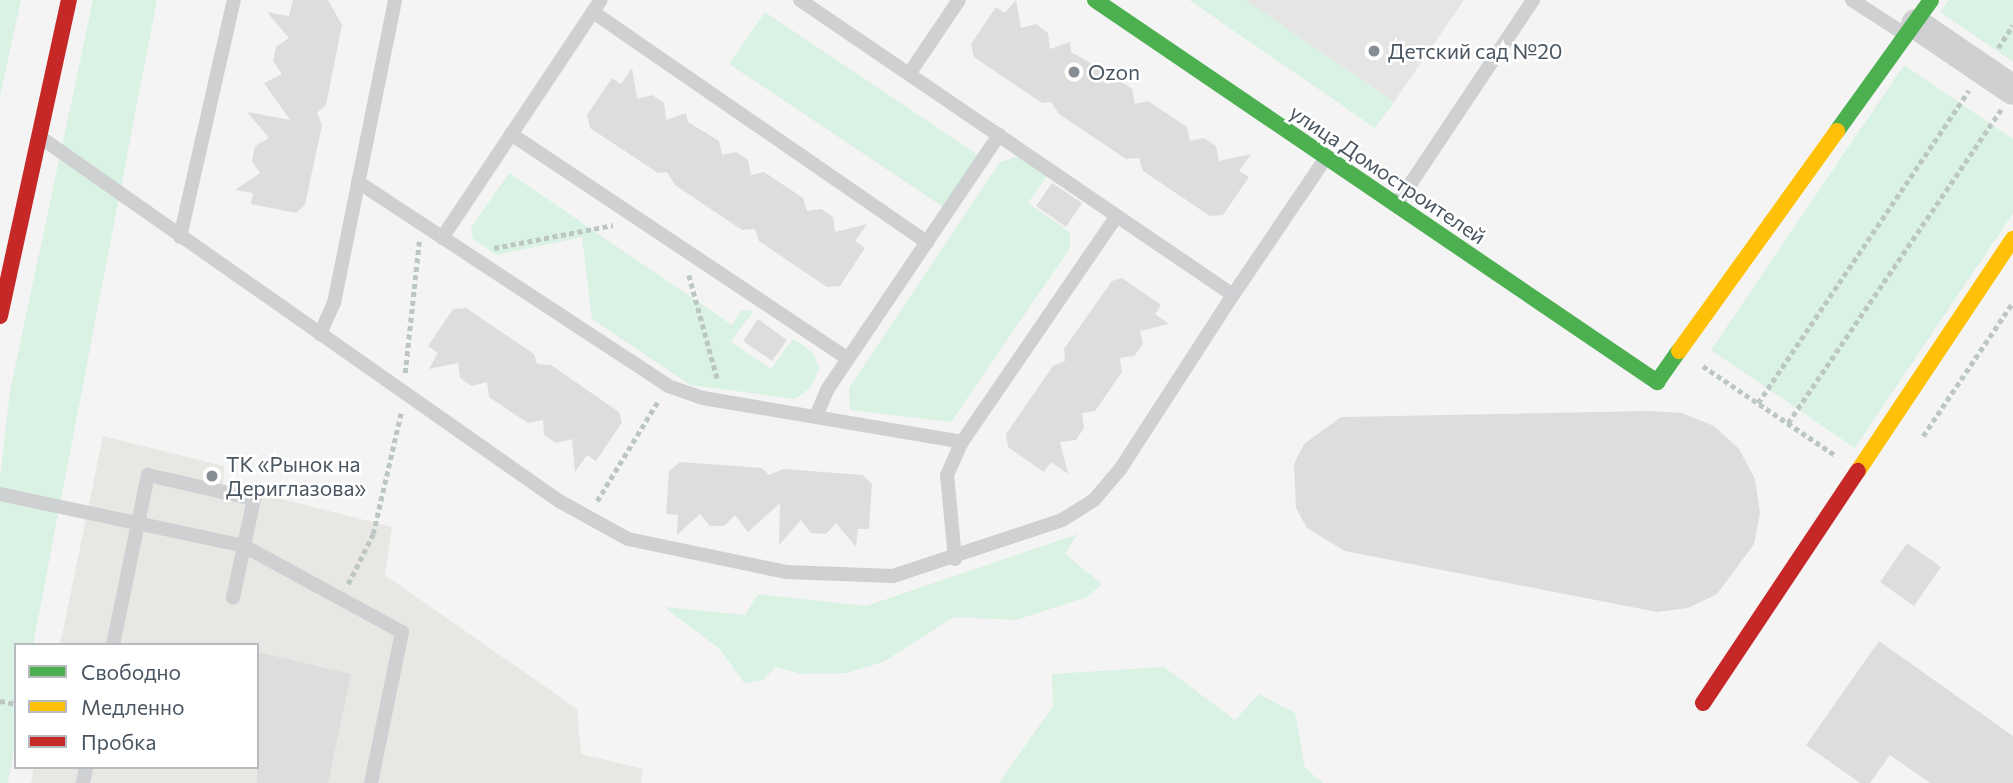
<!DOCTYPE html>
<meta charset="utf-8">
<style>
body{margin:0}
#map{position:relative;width:2013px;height:783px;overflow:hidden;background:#f4f4f4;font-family:Commissioner,sans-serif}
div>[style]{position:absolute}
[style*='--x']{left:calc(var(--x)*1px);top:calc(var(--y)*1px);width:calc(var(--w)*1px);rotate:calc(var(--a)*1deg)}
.commercial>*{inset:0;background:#e8e7e3}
.education>*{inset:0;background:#e6e5e6}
.green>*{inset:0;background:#d9f2e3}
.building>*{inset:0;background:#ddddde}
.path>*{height:4.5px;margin-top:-2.25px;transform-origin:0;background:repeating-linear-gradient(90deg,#bcc7c4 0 5px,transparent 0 8.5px)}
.lane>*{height:14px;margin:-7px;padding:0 7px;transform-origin:7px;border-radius:7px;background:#ced0d2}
.street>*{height:30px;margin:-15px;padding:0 15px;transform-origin:15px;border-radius:15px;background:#ced0d2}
.fast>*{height:16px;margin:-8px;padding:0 8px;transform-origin:8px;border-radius:8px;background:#4caf50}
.slow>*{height:16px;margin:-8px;padding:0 8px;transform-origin:8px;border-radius:8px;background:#ffc107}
.jam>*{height:16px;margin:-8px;padding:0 8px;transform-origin:8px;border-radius:8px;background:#c62828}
.dots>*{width:19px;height:19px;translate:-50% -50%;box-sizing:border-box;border:4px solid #fff;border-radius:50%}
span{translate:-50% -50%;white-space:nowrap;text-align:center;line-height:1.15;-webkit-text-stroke:5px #fff;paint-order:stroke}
.poi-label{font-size:21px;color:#4a5661}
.left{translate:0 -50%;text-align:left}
.street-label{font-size:21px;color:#4a5661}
.legend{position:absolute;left:14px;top:643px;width:245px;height:126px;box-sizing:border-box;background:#fff;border:2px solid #b7bbc0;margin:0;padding:9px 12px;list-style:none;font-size:21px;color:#4a5661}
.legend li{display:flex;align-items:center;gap:14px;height:35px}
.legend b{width:35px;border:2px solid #b7bbc0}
</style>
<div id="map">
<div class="commercial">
<div style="clip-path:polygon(103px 436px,224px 466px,223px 484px,392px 527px,385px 575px,577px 709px,581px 754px,643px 769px,641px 783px,31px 783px,34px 767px,257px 767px,257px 645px,60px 645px)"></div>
</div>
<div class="education">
<div style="clip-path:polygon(1245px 0,1464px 0,1394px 102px)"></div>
</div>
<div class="green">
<div style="clip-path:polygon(0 0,21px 0,0 96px)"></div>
<div style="clip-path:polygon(93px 0,157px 0,33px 645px,16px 645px,16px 739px,8px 783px,0 783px,0 478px,10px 391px)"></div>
<div style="clip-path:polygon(1189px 0,1245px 0,1394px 102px,1375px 128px)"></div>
<div style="clip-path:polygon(1949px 0,2013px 0,2013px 62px,1940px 12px)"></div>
<div style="clip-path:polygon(765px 12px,978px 155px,943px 207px,729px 64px)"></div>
<div style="clip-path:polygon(1904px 65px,2013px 139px,2013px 213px,1855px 448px,1711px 350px)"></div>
<div style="clip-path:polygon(1019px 156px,1048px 174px,1028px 203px,1070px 232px,1070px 248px,951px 422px,850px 410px,849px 388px,1000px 162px)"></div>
<div style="clip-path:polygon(509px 173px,732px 325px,742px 310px,753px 311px,731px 342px,771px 369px,793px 339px,812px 352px,820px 368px,810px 388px,795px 399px,690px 385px,592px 319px,582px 237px,496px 255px,473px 239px,471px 228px)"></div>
<div style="clip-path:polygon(1078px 534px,1065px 554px,1102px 584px,1087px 597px,1016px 620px,954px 617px,883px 662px,847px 673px,801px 674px,776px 667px,763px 680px,744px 683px,720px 649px,664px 607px,745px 615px,758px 594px,866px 606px)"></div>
<div style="clip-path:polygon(1164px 667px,1235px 720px,1259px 694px,1295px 713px,1305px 768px,1323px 783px,999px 783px,1053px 706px,1052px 674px)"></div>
</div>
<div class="building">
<div style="clip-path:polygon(293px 0,328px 0,342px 25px,326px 105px,317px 113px,322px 125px,305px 205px,296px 213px,251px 204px,253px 193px,235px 190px,260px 173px,252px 161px,255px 146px,269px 138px,247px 112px,290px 120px,264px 83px,282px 74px,273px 61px,276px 47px,289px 38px,267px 12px,289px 16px)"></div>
<div style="clip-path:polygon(1016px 0,1021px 28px,1036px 24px,1048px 33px,1050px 49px,1070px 42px,1071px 52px,1103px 70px,1106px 84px,1120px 81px,1132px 89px,1135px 104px,1148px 101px,1187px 127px,1190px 141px,1204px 138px,1216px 146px,1219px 161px,1251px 154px,1239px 171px,1249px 177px,1223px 215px,1210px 216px,1143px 171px,1139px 158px,1126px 159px,1059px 114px,1051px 102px,1042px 103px,974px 57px,971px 44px,996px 7px,1005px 13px)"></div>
<div style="clip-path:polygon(632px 68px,637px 99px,652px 95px,664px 103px,666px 120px,686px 113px,688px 122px,719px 141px,722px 155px,736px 152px,748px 160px,751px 175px,764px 172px,803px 198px,807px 211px,821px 209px,833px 217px,835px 232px,867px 224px,855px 241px,865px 248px,840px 286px,827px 287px,759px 241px,755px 229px,742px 230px,675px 185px,667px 172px,658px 173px,590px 128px,587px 115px,612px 78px,621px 84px)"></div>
<div style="clip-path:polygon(1052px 183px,1082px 203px,1066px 227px,1036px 206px)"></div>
<div style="clip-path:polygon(1122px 278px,1161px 305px,1155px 314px,1169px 324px,1140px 331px,1143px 344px,1134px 356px,1120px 358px,1122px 372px,1095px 411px,1082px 413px,1084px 428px,1076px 440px,1060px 442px,1068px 474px,1051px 462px,1044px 472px,1008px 447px,1006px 434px,1053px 366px,1065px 361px,1064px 349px,1112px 281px)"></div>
<div style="clip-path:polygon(466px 308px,534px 354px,537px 364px,551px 365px,619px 412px,622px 422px,596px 461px,587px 455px,575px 472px,572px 439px,556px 443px,544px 435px,543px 420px,528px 423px,489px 397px,487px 382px,472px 386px,460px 378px,458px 363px,429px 369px,438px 353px,428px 346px,453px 309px)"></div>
<div style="clip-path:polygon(758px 319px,787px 340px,772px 361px,743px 341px)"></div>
<div style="clip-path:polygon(1648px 411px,1682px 413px,1714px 426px,1739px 449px,1755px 479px,1760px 513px,1754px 544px,1717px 594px,1688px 608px,1657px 612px,1345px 551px,1307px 528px,1296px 508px,1294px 464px,1304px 444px,1341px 417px)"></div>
<div style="clip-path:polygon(680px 462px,762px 468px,769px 475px,783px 469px,863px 475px,872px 484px,869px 529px,858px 529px,856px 547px,836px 523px,826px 534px,811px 533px,801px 520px,779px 545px,780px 503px,748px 532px,735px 515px,724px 526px,710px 526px,700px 514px,677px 535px,678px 515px,666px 514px,669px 471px)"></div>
<div style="clip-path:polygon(1907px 543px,1941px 567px,1914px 606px,1880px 582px)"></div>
<div style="clip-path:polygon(1879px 641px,2013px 736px,2013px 783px,1930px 783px,1890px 755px,1870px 783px,1860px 783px,1806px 745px)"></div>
<div style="clip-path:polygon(257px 652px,351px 674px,328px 783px,257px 783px)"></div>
</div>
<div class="path">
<div style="--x:1998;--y:48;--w:27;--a:-57"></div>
<div style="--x:494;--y:248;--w:121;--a:-10.9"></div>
<div style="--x:689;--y:275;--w:110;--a:74.7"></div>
<div style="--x:1703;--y:366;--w:159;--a:34"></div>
<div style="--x:405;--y:373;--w:132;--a:-83.9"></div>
<div style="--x:1758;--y:403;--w:377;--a:-56"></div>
<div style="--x:1788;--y:423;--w:379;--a:-55.8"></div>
<div style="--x:1923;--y:436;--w:161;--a:-56.1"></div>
<div style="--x:597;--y:501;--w:117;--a:-58.6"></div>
<div style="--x:348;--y:584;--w:56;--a:-63.4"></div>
<div style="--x:373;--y:534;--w:124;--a:-77"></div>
<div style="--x:0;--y:701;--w:16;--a:11"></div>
</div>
<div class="lane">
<div style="--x:800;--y:0;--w:524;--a:34.27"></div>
<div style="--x:1233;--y:295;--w:164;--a:-55.9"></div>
<div style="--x:1852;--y:0;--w:61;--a:32.9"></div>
<div style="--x:593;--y:12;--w:406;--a:34.6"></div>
<div style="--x:909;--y:74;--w:89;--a:-56"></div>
<div style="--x:511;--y:134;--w:405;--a:33.7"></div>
<div style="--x:40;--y:137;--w:634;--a:35.04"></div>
<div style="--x:559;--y:501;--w:79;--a:28.8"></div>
<div style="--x:628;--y:539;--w:161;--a:11.8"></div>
<div style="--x:786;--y:572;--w:107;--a:2.1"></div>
<div style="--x:893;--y:576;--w:178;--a:-18.3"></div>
<div style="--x:1062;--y:520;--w:38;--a:-32"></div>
<div style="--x:1094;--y:500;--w:42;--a:-49.8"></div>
<div style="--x:1121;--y:468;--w:206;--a:-57.1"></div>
<div style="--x:358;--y:182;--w:371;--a:33.3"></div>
<div style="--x:668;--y:386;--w:37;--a:19"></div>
<div style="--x:703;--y:398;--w:263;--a:9.6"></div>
<div style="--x:1397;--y:204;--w:245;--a:-56.3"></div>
<div style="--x:180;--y:237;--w:243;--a:-77.2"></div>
<div style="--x:442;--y:238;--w:286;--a:-56.3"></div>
<div style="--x:320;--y:334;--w:34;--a:-66"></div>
<div style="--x:334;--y:303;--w:309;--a:-78.6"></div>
<div style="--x:817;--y:414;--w:26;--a:-67"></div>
<div style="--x:827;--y:390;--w:308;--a:-56"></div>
<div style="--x:0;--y:494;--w:249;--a:12"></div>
<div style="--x:244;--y:546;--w:180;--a:28.6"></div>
<div style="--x:402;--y:632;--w:154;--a:101.6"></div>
<div style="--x:955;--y:559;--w:84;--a:-95.4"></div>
<div style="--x:947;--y:475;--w:36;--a:-66"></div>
<div style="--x:962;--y:442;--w:274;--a:-55.6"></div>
<div style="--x:113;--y:645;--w:174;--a:-78.4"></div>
<div style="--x:148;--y:475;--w:109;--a:12.8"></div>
<div style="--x:254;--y:499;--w:101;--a:102"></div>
<div style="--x:83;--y:783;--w:16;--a:-79"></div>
</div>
<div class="street">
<div style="--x:1916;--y:24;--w:117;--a:34.2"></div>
</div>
<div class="fast">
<div style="--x:1095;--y:0;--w:680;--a:34.2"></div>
<div style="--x:1657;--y:382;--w:38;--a:-55"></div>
<div style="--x:1837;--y:131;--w:161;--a:-54.3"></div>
</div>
<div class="slow">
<div style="--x:1679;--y:351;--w:271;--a:-54.3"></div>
<div style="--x:1858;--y:471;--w:279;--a:-56.3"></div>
</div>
<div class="jam">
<div style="--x:0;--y:316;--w:323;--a:-77.7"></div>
<div style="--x:1703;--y:703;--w:279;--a:-56.3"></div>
</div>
<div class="dots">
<div style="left:1374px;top:51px;background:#868d94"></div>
<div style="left:1074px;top:72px;background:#868d94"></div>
<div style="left:212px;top:476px;background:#868d94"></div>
</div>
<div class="poi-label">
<span class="left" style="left:1388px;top:51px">Детский сад №20</span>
<span class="left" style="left:1088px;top:72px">Ozon</span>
<span class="left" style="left:226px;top:476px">ТК «Рынок на<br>Дериглазова»</span>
</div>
<div class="street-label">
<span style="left:1388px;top:174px;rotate:34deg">улица Домостроителей</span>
</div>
<ul class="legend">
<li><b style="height:9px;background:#4caf50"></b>Свободно</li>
<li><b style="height:9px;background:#ffc107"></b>Медленно</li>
<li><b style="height:9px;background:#c62828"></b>Пробка</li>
</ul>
</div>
